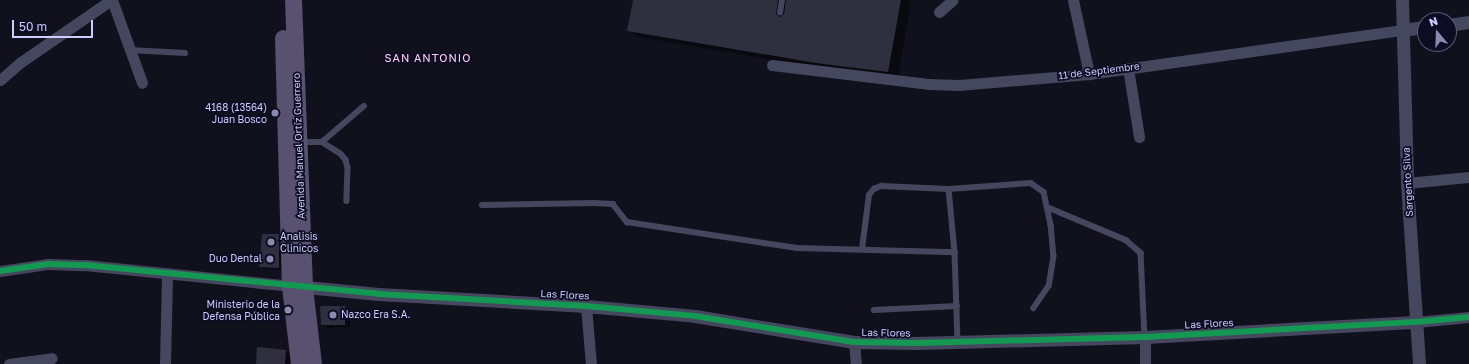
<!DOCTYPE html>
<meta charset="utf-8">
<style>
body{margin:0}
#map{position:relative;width:1469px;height:364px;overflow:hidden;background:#11111d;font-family:"Golos Text",sans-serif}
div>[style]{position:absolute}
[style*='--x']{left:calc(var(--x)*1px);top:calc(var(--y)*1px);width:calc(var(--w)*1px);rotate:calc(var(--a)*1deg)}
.shadow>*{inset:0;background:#0007}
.building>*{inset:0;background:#2f2f3f}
.service>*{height:5.5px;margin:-2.75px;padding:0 2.75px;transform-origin:2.75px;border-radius:2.75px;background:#44475e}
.minor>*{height:11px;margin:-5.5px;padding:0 5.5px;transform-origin:5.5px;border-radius:5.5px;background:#44475e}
.tertiary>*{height:13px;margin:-6.5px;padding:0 6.5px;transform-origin:6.5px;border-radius:6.5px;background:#44475e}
.primary>*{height:17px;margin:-8.5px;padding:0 8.5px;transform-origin:8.5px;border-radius:8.5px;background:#585170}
.cycleway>*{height:6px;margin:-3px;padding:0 3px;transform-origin:3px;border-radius:3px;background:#139951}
.dots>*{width:11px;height:11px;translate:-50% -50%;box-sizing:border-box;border:2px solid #0d0c22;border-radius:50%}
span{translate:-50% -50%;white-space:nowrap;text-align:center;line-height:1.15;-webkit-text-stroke:3.5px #0d0c22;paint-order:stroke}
.street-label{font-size:10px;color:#cdcdff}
.poi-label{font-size:10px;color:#cdcdff}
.right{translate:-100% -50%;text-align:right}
.left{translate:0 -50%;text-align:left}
.neighbourhood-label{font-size:11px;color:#ffcff3;letter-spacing:1px}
.north{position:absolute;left:1417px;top:12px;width:40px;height:40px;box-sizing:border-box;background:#0d0c22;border:1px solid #5a597a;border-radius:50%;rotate:341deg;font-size:11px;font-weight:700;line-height:16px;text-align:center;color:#cdcdff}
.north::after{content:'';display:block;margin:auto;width:14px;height:18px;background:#8b8bb0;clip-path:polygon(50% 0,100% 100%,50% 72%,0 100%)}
.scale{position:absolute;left:12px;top:20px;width:81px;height:18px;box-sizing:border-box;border:2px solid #cdcdff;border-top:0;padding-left:5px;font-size:12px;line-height:14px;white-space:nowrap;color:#cdcdff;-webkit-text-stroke:3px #0d0c22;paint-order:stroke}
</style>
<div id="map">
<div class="shadow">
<div style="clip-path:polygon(634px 0,908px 0,911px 2px,898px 77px,827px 69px,639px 37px,628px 31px)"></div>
<div style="clip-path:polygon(278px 235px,283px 238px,284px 271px,266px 269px,260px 266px)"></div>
<div style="clip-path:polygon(344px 307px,350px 310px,350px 327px,327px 328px,322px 325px)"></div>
<div style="clip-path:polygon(286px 351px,293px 355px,293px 364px,257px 364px)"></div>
</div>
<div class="building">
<div style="clip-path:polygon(633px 0,778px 0,776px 14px,780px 17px,784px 14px,786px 0,901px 0,888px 72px,816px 63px,627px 31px)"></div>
<div style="clip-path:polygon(262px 234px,279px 234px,279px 268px,259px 267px)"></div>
<div style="clip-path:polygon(320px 306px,345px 306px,345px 325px,321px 325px)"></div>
<div style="clip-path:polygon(257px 347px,286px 350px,285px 364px,256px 364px)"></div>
</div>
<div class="service">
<div style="--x:780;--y:13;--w:13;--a:-81"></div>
<div style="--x:130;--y:50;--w:55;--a:3.1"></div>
<div style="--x:301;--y:142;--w:21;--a:0"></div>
<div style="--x:322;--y:142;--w:22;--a:32"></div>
<div style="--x:341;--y:154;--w:8;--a:50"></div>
<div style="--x:346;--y:160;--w:8;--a:76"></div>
<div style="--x:348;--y:168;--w:33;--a:92"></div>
<div style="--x:322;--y:142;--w:55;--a:-40.6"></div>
<div style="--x:949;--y:189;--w:82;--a:-4.2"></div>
<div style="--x:1031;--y:183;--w:16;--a:35"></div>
<div style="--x:1044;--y:192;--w:33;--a:78"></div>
<div style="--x:1051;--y:224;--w:32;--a:85"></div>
<div style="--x:1054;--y:256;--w:30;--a:99"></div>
<div style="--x:1049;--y:286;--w:27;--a:124"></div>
<div style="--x:482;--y:205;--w:112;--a:-1"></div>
<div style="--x:594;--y:203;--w:19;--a:3"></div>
<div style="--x:613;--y:204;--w:23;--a:52"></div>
<div style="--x:627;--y:222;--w:172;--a:8.7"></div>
<div style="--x:797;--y:248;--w:158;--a:1.5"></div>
<div style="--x:1047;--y:207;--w:86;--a:22.7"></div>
<div style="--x:1126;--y:240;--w:20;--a:41"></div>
<div style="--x:1141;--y:253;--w:84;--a:87.3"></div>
<div style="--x:862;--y:249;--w:54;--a:-82.6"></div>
<div style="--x:869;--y:195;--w:8;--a:-50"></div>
<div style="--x:874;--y:189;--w:8;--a:-23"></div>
<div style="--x:881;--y:186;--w:68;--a:2.5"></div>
<div style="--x:949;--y:189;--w:63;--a:84.6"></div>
<div style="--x:955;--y:252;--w:89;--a:88.1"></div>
<div style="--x:874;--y:310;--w:83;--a:-2.8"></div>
</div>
<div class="minor">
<div style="--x:112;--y:0;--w:88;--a:70.1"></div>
<div style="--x:1073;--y:0;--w:76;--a:77.8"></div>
<div style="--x:939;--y:12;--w:18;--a:-41"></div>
<div style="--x:772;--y:65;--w:157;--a:6.9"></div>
<div style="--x:928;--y:84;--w:31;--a:2"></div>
<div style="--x:959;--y:85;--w:130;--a:-4.8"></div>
<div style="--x:1089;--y:74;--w:317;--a:-8"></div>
<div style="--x:1128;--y:68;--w:70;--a:80.9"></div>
<div style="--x:0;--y:80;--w:28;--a:-41"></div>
<div style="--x:21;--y:62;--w:109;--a:-34.6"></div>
<div style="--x:1407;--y:183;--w:62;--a:-5.5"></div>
<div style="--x:0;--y:271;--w:49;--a:-8.3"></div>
<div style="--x:48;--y:264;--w:37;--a:2"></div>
<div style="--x:85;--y:265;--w:206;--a:5.8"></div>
<div style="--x:586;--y:306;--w:58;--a:85.1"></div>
<div style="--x:1416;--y:322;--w:53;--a:-5.4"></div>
<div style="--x:1145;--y:337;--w:27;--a:90"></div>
<div style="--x:854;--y:342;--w:22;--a:85"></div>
<div style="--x:9;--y:364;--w:43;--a:-7.9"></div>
<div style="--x:165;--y:364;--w:91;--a:-88.7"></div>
</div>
<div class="tertiary">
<div style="--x:1402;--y:0;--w:183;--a:88.4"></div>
<div style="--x:1407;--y:183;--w:181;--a:86.2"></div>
<div style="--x:1449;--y:25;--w:20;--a:-9"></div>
<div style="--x:1403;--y:30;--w:22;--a:-8"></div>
<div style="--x:295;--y:286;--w:84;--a:5.4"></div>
<div style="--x:379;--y:294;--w:207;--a:3.3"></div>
<div style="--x:586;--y:306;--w:109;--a:5.2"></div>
<div style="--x:695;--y:316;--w:161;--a:9.3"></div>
<div style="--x:854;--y:342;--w:62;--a:0.9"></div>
<div style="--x:916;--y:343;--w:229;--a:-1.5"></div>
<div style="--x:1145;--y:337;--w:271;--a:-3.2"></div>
</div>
<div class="primary">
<div style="--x:293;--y:0;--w:287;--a:87.8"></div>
<div style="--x:304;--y:287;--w:78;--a:83.3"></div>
<div style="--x:283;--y:38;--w:248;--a:88.4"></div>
<div style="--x:290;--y:286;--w:79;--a:83.4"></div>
</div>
<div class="cycleway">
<div style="--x:0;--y:271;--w:49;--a:-8.3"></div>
<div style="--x:48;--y:264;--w:37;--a:2"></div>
<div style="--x:85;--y:265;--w:295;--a:5.6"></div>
<div style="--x:379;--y:294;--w:207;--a:3.3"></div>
<div style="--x:586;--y:306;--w:109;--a:5.2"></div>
<div style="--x:695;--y:316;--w:161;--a:9.3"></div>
<div style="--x:854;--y:342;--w:62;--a:0.9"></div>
<div style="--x:916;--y:343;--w:229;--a:-1.5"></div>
<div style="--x:1145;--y:337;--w:271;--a:-3.2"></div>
<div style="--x:1416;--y:322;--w:53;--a:-5.4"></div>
</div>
<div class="dots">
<div style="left:275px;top:113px;background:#8b8bb0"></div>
<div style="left:271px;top:242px;background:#8b8bb0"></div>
<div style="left:270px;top:259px;background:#8b8bb0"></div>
<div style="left:288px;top:310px;background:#8b8bb0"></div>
<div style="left:333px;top:315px;background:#8b8bb0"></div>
</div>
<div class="street-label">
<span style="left:1099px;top:71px;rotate:-7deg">11 de Septiembre</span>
<span style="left:299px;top:146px;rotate:-92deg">Avenida Manuel Ortíz Guerrero</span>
<span style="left:1408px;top:182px;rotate:-93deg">Sargento Silva</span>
<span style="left:565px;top:295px;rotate:3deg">Las Flores</span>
<span style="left:1209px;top:324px;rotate:-3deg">Las Flores</span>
<span style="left:886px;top:333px;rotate:1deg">Las Flores</span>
</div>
<div class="poi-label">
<span class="right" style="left:267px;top:113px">4168 (13564)<br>Juan Bosco</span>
<span class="left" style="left:280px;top:242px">Analisis<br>Clinicos</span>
<span class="right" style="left:262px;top:259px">Duo Dental</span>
<span class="right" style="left:280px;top:310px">Ministerio de la<br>Defensa Pública</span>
<span class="left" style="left:341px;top:315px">Nazco Era S.A.</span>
</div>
<div class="neighbourhood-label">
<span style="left:428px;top:58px">SAN ANTONIO</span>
</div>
<div class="north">N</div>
<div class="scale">50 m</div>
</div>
